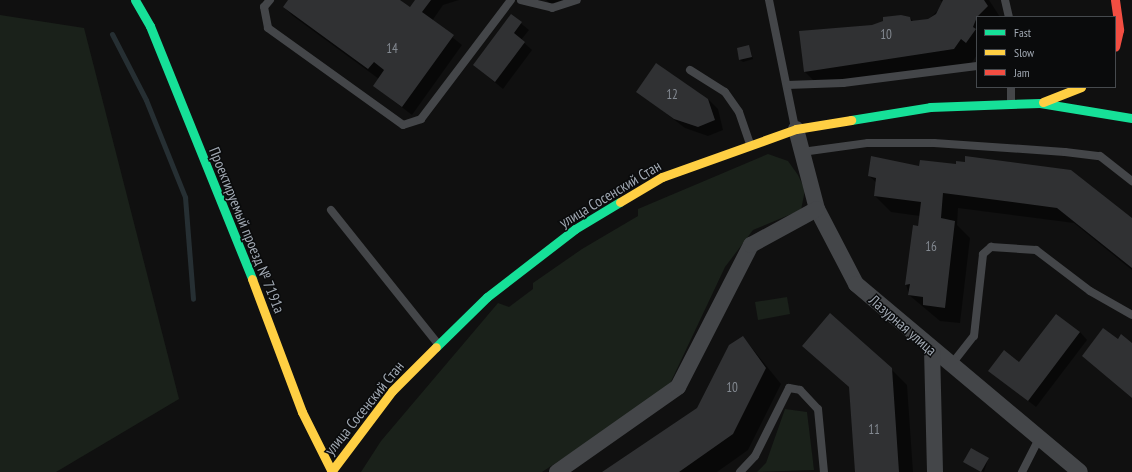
<!DOCTYPE html>
<meta charset="utf-8">
<style>
body{margin:0}
#map{position:relative;width:1132px;height:472px;overflow:hidden;background:#101010;font-family:"PT Sans Narrow",sans-serif}
div>[style]{position:absolute}
[style*='--x']{left:calc(var(--x)*1px);top:calc(var(--y)*1px);width:calc(var(--w)*1px);rotate:calc(var(--a)*1deg)}
.green>*{inset:0;background:#1a211a}
.shadow>*{inset:0;background:#0007}
.stream>*{height:5px;margin:-2.5px;padding:0 2.5px;transform-origin:2.5px;border-radius:2.5px;background:#262f33}
.building>*{inset:0;background:#303133}
.lane>*{height:8px;margin:-4px;padding:0 4px;transform-origin:4px;border-radius:4px;background:#444649}
.street>*{height:16px;margin:-8px;padding:0 8px;transform-origin:8px;border-radius:8px;background:#444649}
.fast>*{height:9px;margin:-4.5px;padding:0 4.5px;transform-origin:4.5px;border-radius:4.5px;background:#16e098}
.slow>*{height:9px;margin:-4.5px;padding:0 4.5px;transform-origin:4.5px;border-radius:4.5px;background:#ffcf43}
.jam>*{height:9px;margin:-4.5px;padding:0 4.5px;transform-origin:4.5px;border-radius:4.5px;background:#f24e42}
span{translate:-50% -50%;white-space:nowrap;text-align:center;line-height:1.15;-webkit-text-stroke:3px #0a0b0c;paint-order:stroke}
.number-label{font-size:13px;color:#848a92}
.number-label span{-webkit-text-stroke-width:0}
.street-label{font-size:15px;color:#a0a8b2}
.legend{position:absolute;left:976px;top:16px;width:140px;height:72px;box-sizing:border-box;background:#0a0b0c;border:1px solid #464a4e;margin:0;padding:5px 7px;list-style:none;font-size:12px;color:#a0a8b2}
.legend li{display:flex;align-items:center;gap:8px;height:20px}
.legend b{width:20px;border:1px solid #464a4e}
</style>
<div id="map">
<div class="green">
<div style="clip-path:polygon(0 15px,84px 28px,179px 399px,56px 472px,0 472px)"></div>
<div style="clip-path:polygon(768px 154px,788px 161px,798px 175px,805px 190px,801px 210px,753px 230px,725px 267px,667px 390px,542px 472px,361px 472px,381px 441px,498px 303px,509px 307px,533px 289px,533px 283px,582px 249px,638px 216px,638px 209px)"></div>
<div style="clip-path:polygon(787px 297px,790px 314px,758px 320px,755px 302px)"></div>
<div style="clip-path:polygon(785px 409px,807px 412px,814px 470px,757px 472px,766px 463px)"></div>
</div>
<div class="shadow">
<div style="clip-path:polygon(289px 0,398px 0,410px 9px,416px 0,459px 0,443px 5px,432px 21px,462px 45px,412px 115px,374px 86px,379px 79px,293px 16px,284px 7px)"></div>
<div style="clip-path:polygon(546px 0,562px 0,550px 4px)"></div>
<div style="clip-path:polygon(940px 0,989px 0,1000px 17px,977px 17px,977px 55px,970px 65px,820px 87px,804px 71px,872px 26px,910px 18px,914px 22px,928px 20px,944px 4px)"></div>
<div style="clip-path:polygon(512px 16px,529px 30px,521px 40px,532px 50px,503px 89px,474px 65px)"></div>
<div style="clip-path:polygon(749px 46px,753px 59px,743px 62px,740px 60px)"></div>
<div style="clip-path:polygon(638px 92px,708px 99px,718px 109px,723px 130px,708px 136px,685px 128px)"></div>
<div style="clip-path:polygon(869px 176px,1132px 219px,1132px 270px,1074px 223px,958px 208px,957px 225px,970px 238px,960px 323px,940px 321px,909px 295px,906px 284px,920px 216px,891px 212px,875px 196px,877px 183px)"></div>
<div style="clip-path:polygon(1080px 332px,1087px 340px,1036px 407px,990px 371px,1019px 363px)"></div>
<div style="clip-path:polygon(743px 337px,781px 384px,748px 450px,717px 472px,605px 472px,698px 409px)"></div>
<div style="clip-path:polygon(1118px 341px,1132px 344px,1132px 398px,1083px 356px)"></div>
<div style="clip-path:polygon(804px 346px,891px 369px,907px 385px,913px 472px,856px 472px,851px 389px)"></div>
<div style="clip-path:polygon(988px 459px,984px 472px,965px 462px)"></div>
</div>
<div class="stream">
<div style="--x:112;--y:34;--w:74;--a:62.7"></div>
<div style="--x:146;--y:100;--w:105;--a:68.1"></div>
<div style="--x:185;--y:197;--w:102;--a:85.5"></div>
</div>
<div class="building">
<div style="clip-path:polygon(288px 0,400px 0,410px 7px,415px 0,431px 0,422px 12px,454px 35px,402px 107px,373px 86px,384px 70px,374px 62px,368px 69px,283px 7px)"></div>
<div style="clip-path:polygon(943px 0,984px 0,988px 6px,977px 17px,973px 27px,976px 29px,966px 43px,961px 39px,954px 49px,804px 72px,799px 31px,872px 25px,883px 21px,883px 17px,901px 15px,910px 17px,911px 21px,928px 19px,936px 14px)"></div>
<div style="clip-path:polygon(511px 14px,522px 22px,514px 33px,525px 42px,495px 82px,473px 65px)"></div>
<div style="clip-path:polygon(749px 45px,752px 57px,739px 60px,737px 48px)"></div>
<div style="clip-path:polygon(656px 63px,708px 99px,715px 120px,698px 127px,674px 119px,636px 92px)"></div>
<div style="clip-path:polygon(871px 156px,919px 166px,920px 160px,956px 164px,956px 161px,965px 162px,965px 156px,1071px 170px,1132px 218px,1132px 268px,1057px 208px,943px 193px,941px 218px,955px 221px,945px 308px,923px 305px,923px 297px,908px 295px,910px 284px,905px 285px,913px 225px,918px 226px,921px 202px,874px 196px,876px 178px,868px 176px)"></div>
<div style="clip-path:polygon(830px 313px,892px 368px,899px 472px,855px 472px,849px 387px,802px 346px)"></div>
<div style="clip-path:polygon(1056px 314px,1080px 332px,1028px 401px,988px 371px,1004px 350px,1019px 362px)"></div>
<div style="clip-path:polygon(1103px 328px,1118px 339px,1121px 334px,1132px 343px,1132px 398px,1082px 356px)"></div>
<div style="clip-path:polygon(743px 336px,766px 368px,733px 434px,679px 472px,602px 472px,697px 408px,729px 345px)"></div>
<div style="clip-path:polygon(971px 448px,989px 458px,981px 472px,963px 462px)"></div>
</div>
<div class="lane">
<div style="--x:270;--y:0;--w:9;--a:131"></div>
<div style="--x:264;--y:7;--w:21;--a:79"></div>
<div style="--x:268;--y:28;--w:166;--a:35.7"></div>
<div style="--x:403;--y:125;--w:19;--a:-18"></div>
<div style="--x:421;--y:119;--w:149;--a:-52.9"></div>
<div style="--x:521;--y:0;--w:32;--a:14"></div>
<div style="--x:552;--y:8;--w:26;--a:-18"></div>
<div style="--x:769;--y:0;--w:131;--a:78.5"></div>
<div style="--x:1005;--y:0;--w:17;--a:77"></div>
<div style="--x:690;--y:70;--w:41;--a:32.2"></div>
<div style="--x:725;--y:92;--w:24;--a:55"></div>
<div style="--x:739;--y:112;--w:34;--a:71"></div>
<div style="--x:787;--y:85;--w:56;--a:-2"></div>
<div style="--x:843;--y:83;--w:135;--a:-7.2"></div>
<div style="--x:1011;--y:87;--w:16;--a:90"></div>
<div style="--x:802;--y:152;--w:67;--a:-7.8"></div>
<div style="--x:868;--y:143;--w:66;--a:0"></div>
<div style="--x:934;--y:143;--w:131;--a:3.9"></div>
<div style="--x:1065;--y:152;--w:35;--a:7"></div>
<div style="--x:1100;--y:156;--w:41;--a:38"></div>
<div style="--x:331;--y:210;--w:170;--a:51.4"></div>
<div style="--x:951;--y:365;--w:37;--a:-52"></div>
<div style="--x:974;--y:336;--w:82;--a:-83.7"></div>
<div style="--x:983;--y:254;--w:11;--a:-41"></div>
<div style="--x:991;--y:247;--w:45;--a:3.8"></div>
<div style="--x:1036;--y:250;--w:68;--a:37.2"></div>
<div style="--x:1090;--y:291;--w:48;--a:29.7"></div>
<div style="--x:740;--y:472;--w:22;--a:-47"></div>
<div style="--x:755;--y:456;--w:76;--a:-63.4"></div>
<div style="--x:789;--y:388;--w:11;--a:10"></div>
<div style="--x:800;--y:390;--w:26;--a:47"></div>
<div style="--x:818;--y:409;--w:63;--a:84.6"></div>
<div style="--x:1022;--y:472;--w:37;--a:-63"></div>
</div>
<div class="street">
<div style="--x:796;--y:129;--w:83;--a:75.3"></div>
<div style="--x:817;--y:209;--w:85;--a:62.5"></div>
<div style="--x:856;--y:284;--w:292;--a:40"></div>
<div style="--x:932;--y:349;--w:123;--a:88.6"></div>
<div style="--x:557;--y:472;--w:148;--a:-35.1"></div>
<div style="--x:678;--y:387;--w:160;--a:-62.8"></div>
<div style="--x:751;--y:245;--w:75;--a:-28.6"></div>
</div>
<div class="fast">
<div style="--x:135;--y:0;--w:30;--a:60"></div>
<div style="--x:150;--y:26;--w:273;--a:68"></div>
<div style="--x:851;--y:120;--w:80;--a:-9.3"></div>
<div style="--x:930;--y:107;--w:110;--a:-2.1"></div>
<div style="--x:1040;--y:103;--w:93;--a:9.3"></div>
<div style="--x:436;--y:347;--w:71;--a:-44.4"></div>
<div style="--x:487;--y:297;--w:111;--a:-37.7"></div>
<div style="--x:575;--y:229;--w:52;--a:-31"></div>
</div>
<div class="slow">
<div style="--x:1043;--y:102;--w:41;--a:-21.5"></div>
<div style="--x:620;--y:202;--w:49;--a:-30.8"></div>
<div style="--x:662;--y:177;--w:142;--a:-19.7"></div>
<div style="--x:796;--y:129;--w:56;--a:-9.3"></div>
<div style="--x:252;--y:279;--w:142;--a:69.4"></div>
<div style="--x:302;--y:412;--w:67;--a:63.4"></div>
<div style="--x:331;--y:472;--w:101;--a:-53"></div>
<div style="--x:392;--y:391;--w:62;--a:-45"></div>
</div>
<div class="jam">
<div style="--x:1115;--y:0;--w:30;--a:82"></div>
<div style="--x:1119;--y:30;--w:17;--a:103"></div>
</div>
<div class="number-label">
<span style="left:886px;top:35px">10</span>
<span style="left:392px;top:49px">14</span>
<span style="left:672px;top:95px">12</span>
<span style="left:931px;top:247px">16</span>
<span style="left:732px;top:388px">10</span>
<span style="left:874px;top:430px">11</span>
</div>
<div class="street-label">
<span style="left:610px;top:194px;rotate:-31deg">улица Сосенский Стан</span>
<span style="left:247px;top:230px;rotate:68deg">Проектируемый проезд № 7191а</span>
<span style="left:903px;top:325px;rotate:41deg">Лазурная улица</span>
<span style="left:364px;top:408px;rotate:-51deg">улица Сосенский Стан</span>
</div>
<ul class="legend">
<li><b style="height:5px;background:#16e098"></b>Fast</li>
<li><b style="height:5px;background:#ffcf43"></b>Slow</li>
<li><b style="height:5px;background:#f24e42"></b>Jam</li>
</ul>
</div>
